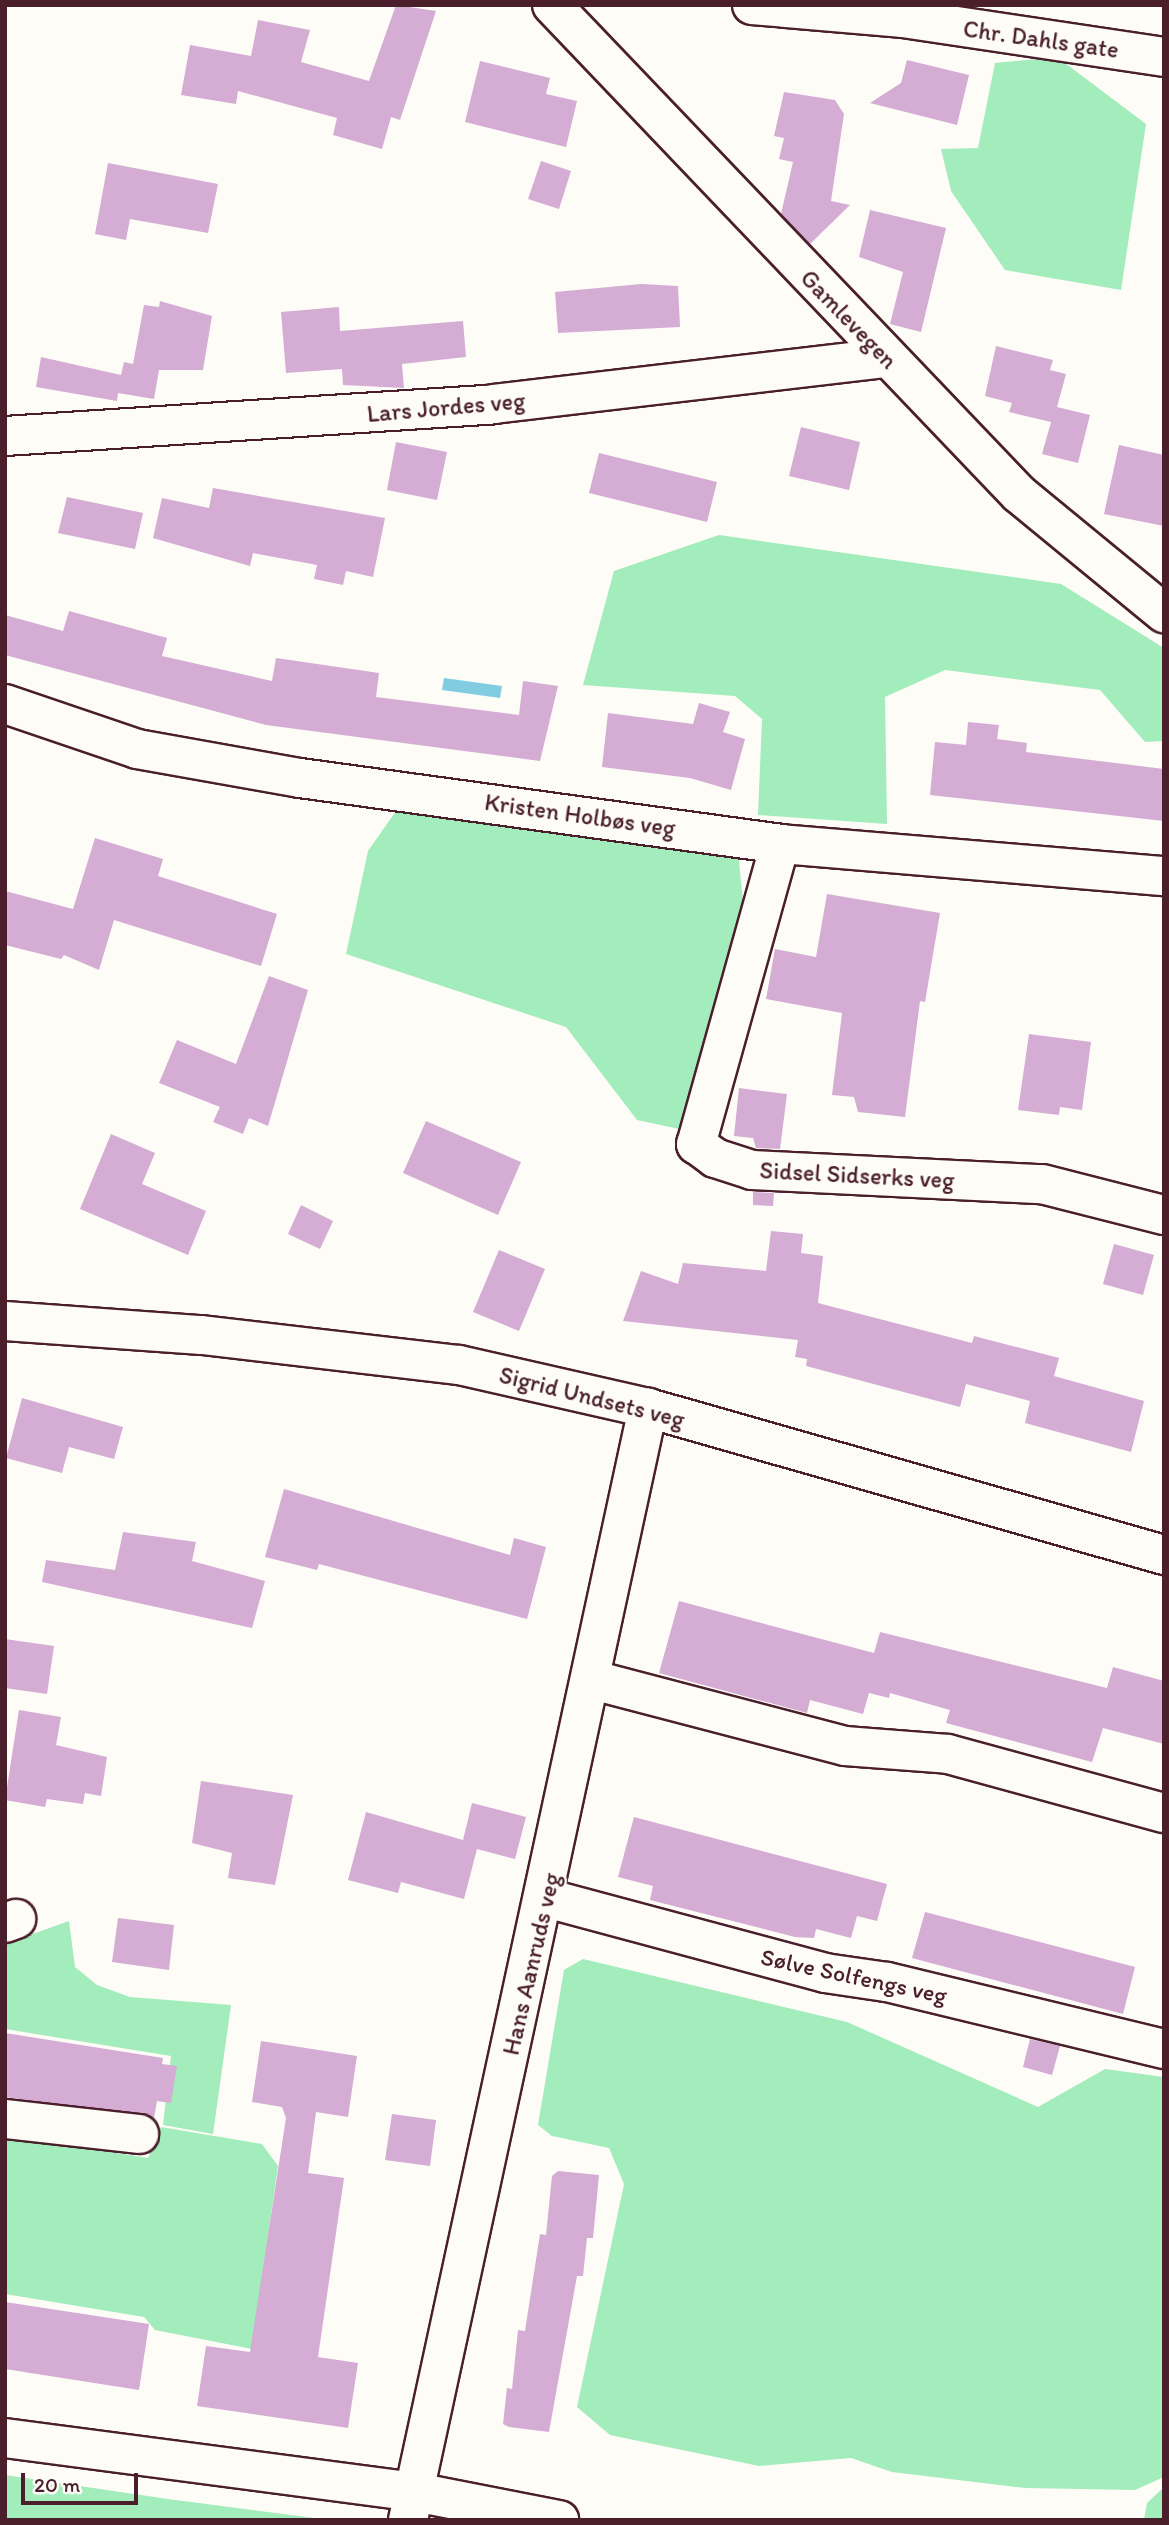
<!DOCTYPE html>
<meta charset="utf-8">
<style>
body{margin:0}
#map{position:relative;width:1169px;height:2525px;overflow:hidden;background:#fdfcf7;font-family:Itim,sans-serif}
div>[style]{position:absolute}
[style*='--x']{left:calc(var(--x)*1px);top:calc(var(--y)*1px);width:calc(var(--w)*1px);rotate:calc(var(--a)*1deg)}
.green>*{inset:0;background:#a3ecbb}
.water>*{inset:0;background:#82cce2}
.building>*{inset:0;background:#d4acd4}
.roads{filter:drop-shadow(2px 0 #4a1f2b) drop-shadow(-2px 0 #4a1f2b) drop-shadow(0 2px #4a1f2b) drop-shadow(0 -2px #4a1f2b)}
.street>*{height:38px;margin:-19px;padding:0 19px;transform-origin:19px;border-radius:19px;background:#fdfcf7}
.secondary>*{height:38px;margin:-19px;padding:0 19px;transform-origin:19px;border-radius:19px;background:#fdfcf7}
span{translate:-50% -50%;white-space:nowrap;text-align:center;line-height:1.15;-webkit-text-stroke:5px #fdfcf7;paint-order:stroke}
.street-label{font-size:24px;color:#4a1f2b}
.frame{position:absolute;inset:0;border:7px solid #4a1f2b;pointer-events:none}
.scale{position:absolute;left:21px;top:2473px;width:117px;height:32px;box-sizing:border-box;border:4px solid #4a1f2b;border-top:0;padding-left:9px;font-size:21px;line-height:24px;white-space:nowrap;color:#4a1f2b;-webkit-text-stroke:5px #fdfcf7;paint-order:stroke}
</style>
<div id="map">
<div class="green">
<div style="clip-path:polygon(1057px 57px,1146px 124px,1121px 290px,1005px 270px,951px 191px,941px 149px,978px 148px,995px 63px)"></div>
<div style="clip-path:polygon(719px 535px,1061px 584px,1164px 648px,1164px 741px,1145px 742px,1100px 690px,945px 670px,885px 697px,887px 824px,758px 815px,762px 719px,735px 696px,583px 685px,614px 571px)"></div>
<div style="clip-path:polygon(396px 811px,738px 852px,745px 921px,679px 1129px,637px 1120px,566px 1027px,346px 954px,368px 851px)"></div>
<div style="clip-path:polygon(69px 1921px,75px 1967px,97px 1985px,130px 1997px,231px 2005px,213px 2134px,163px 2125px,171px 2056px,5px 2029px,5px 1944px)"></div>
<div style="clip-path:polygon(583px 1959px,847px 2022px,1038px 2107px,1105px 2069px,1164px 2077px,1164px 2477px,1135px 2490px,1025px 2488px,892px 2472px,851px 2458px,759px 2466px,610px 2435px,577px 2407px,624px 2184px,609px 2148px,552px 2136px,538px 2125px,564px 1970px)"></div>
<div style="clip-path:polygon(161px 2127px,262px 2144px,278px 2166px,252px 2349px,155px 2330px,144px 2317px,5px 2294px,5px 2135px,148px 2158px)"></div>
<div style="clip-path:polygon(5px 2475px,168px 2499px,330px 2520px,5px 2520px)"></div>
<div style="clip-path:polygon(1164px 2487px,1164px 2520px,1144px 2520px,1147px 2503px)"></div>
</div>
<div class="water">
<div style="clip-path:polygon(444px 678px,502px 686px,500px 698px,442px 690px)"></div>
</div>
<div class="building">
<div style="clip-path:polygon(396px 5px,436px 11px,400px 120px,391px 117px,382px 149px,333px 135px,337px 118px,238px 91px,236px 104px,181px 95px,190px 45px,251px 56px,258px 20px,310px 30px,301px 62px,369px 81px)"></div>
<div style="clip-path:polygon(907px 60px,969px 75px,957px 125px,870px 103px,901px 83px)"></div>
<div style="clip-path:polygon(480px 61px,550px 78px,546px 94px,577px 101px,566px 147px,465px 122px)"></div>
<div style="clip-path:polygon(784px 92px,835px 100px,844px 114px,831px 201px,850px 205px,810px 244px,781px 214px,793px 162px,779px 159px,784px 138px,774px 136px)"></div>
<div style="clip-path:polygon(541px 161px,571px 171px,559px 209px,528px 199px)"></div>
<div style="clip-path:polygon(108px 163px,218px 184px,208px 233px,130px 219px,126px 240px,95px 234px)"></div>
<div style="clip-path:polygon(870px 210px,946px 228px,921px 332px,890px 324px,903px 272px,859px 257px)"></div>
<div style="clip-path:polygon(641px 284px,678px 286px,680px 327px,558px 333px,555px 292px)"></div>
<div style="clip-path:polygon(160px 301px,212px 316px,203px 370px,159px 370px,154px 399px,118px 393px,117px 401px,36px 387px,41px 357px,121px 375px,124px 362px,133px 364px,144px 305px,159px 307px)"></div>
<div style="clip-path:polygon(339px 307px,340px 331px,463px 321px,466px 357px,402px 364px,404px 388px,343px 385px,342px 369px,286px 373px,281px 312px)"></div>
<div style="clip-path:polygon(996px 346px,1053px 360px,1050px 370px,1066px 374px,1057px 407px,1090px 415px,1078px 463px,1042px 454px,1051px 422px,1009px 412px,1012px 403px,985px 396px)"></div>
<div style="clip-path:polygon(801px 427px,860px 442px,849px 490px,789px 476px)"></div>
<div style="clip-path:polygon(396px 442px,447px 452px,437px 500px,387px 490px)"></div>
<div style="clip-path:polygon(1119px 445px,1164px 455px,1164px 526px,1104px 514px)"></div>
<div style="clip-path:polygon(599px 453px,717px 482px,707px 522px,589px 493px)"></div>
<div style="clip-path:polygon(213px 488px,385px 518px,373px 577px,346px 571px,343px 585px,314px 579px,317px 565px,253px 553px,250px 566px,153px 538px,162px 498px,209px 508px)"></div>
<div style="clip-path:polygon(67px 497px,143px 513px,135px 549px,58px 533px)"></div>
<div style="clip-path:polygon(69px 611px,167px 638px,162px 656px,272px 681px,276px 658px,379px 673px,376px 697px,519px 715px,523px 681px,558px 686px,540px 761px,266px 725px,5px 655px,5px 615px,63px 631px)"></div>
<div style="clip-path:polygon(699px 703px,730px 712px,723px 732px,745px 739px,731px 790px,690px 778px,602px 767px,608px 713px,693px 724px)"></div>
<div style="clip-path:polygon(968px 722px,999px 725px,997px 739px,1027px 743px,1026px 752px,1164px 769px,1164px 821px,930px 795px,935px 742px,966px 745px)"></div>
<div style="clip-path:polygon(95px 838px,163px 859px,158px 876px,277px 914px,261px 966px,114px 920px,99px 970px,64px 955px,61px 959px,5px 945px,5px 891px,73px 909px)"></div>
<div style="clip-path:polygon(827px 894px,940px 913px,925px 1002px,920px 1001px,905px 1117px,858px 1112px,854px 1097px,832px 1095px,842px 1013px,766px 999px,775px 949px,816px 957px)"></div>
<div style="clip-path:polygon(269px 976px,308px 990px,268px 1126px,249px 1118px,243px 1134px,213px 1122px,220px 1107px,159px 1083px,177px 1040px,236px 1064px)"></div>
<div style="clip-path:polygon(1029px 1034px,1091px 1042px,1082px 1110px,1060px 1107px,1059px 1115px,1018px 1110px)"></div>
<div style="clip-path:polygon(739px 1088px,787px 1094px,780px 1149px,756px 1148px,753px 1138px,734px 1136px)"></div>
<div style="clip-path:polygon(426px 1121px,521px 1162px,498px 1215px,403px 1173px)"></div>
<div style="clip-path:polygon(111px 1134px,155px 1153px,142px 1184px,206px 1211px,188px 1255px,80px 1209px)"></div>
<div style="clip-path:polygon(753px 1192px,774px 1193px,773px 1206px,753px 1205px)"></div>
<div style="clip-path:polygon(301px 1205px,333px 1221px,320px 1249px,288px 1234px)"></div>
<div style="clip-path:polygon(771px 1231px,803px 1234px,801px 1253px,823px 1256px,818px 1303px,972px 1343px,974px 1336px,1059px 1358px,1054px 1376px,1144px 1401px,1131px 1452px,1025px 1423px,1030px 1401px,966px 1384px,960px 1407px,806px 1366px,807px 1359px,795px 1357px,798px 1340px,623px 1321px,641px 1271px,678px 1284px,683px 1263px,766px 1271px)"></div>
<div style="clip-path:polygon(1114px 1244px,1154px 1255px,1143px 1295px,1103px 1284px)"></div>
<div style="clip-path:polygon(499px 1250px,545px 1269px,519px 1331px,473px 1312px)"></div>
<div style="clip-path:polygon(22px 1398px,123px 1427px,114px 1459px,69px 1447px,62px 1473px,6px 1458px)"></div>
<div style="clip-path:polygon(284px 1489px,510px 1555px,514px 1538px,546px 1547px,527px 1619px,319px 1564px,317px 1570px,265px 1557px)"></div>
<div style="clip-path:polygon(123px 1532px,196px 1542px,192px 1561px,265px 1581px,252px 1628px,42px 1582px,46px 1560px,115px 1570px)"></div>
<div style="clip-path:polygon(679px 1601px,874px 1653px,880px 1632px,1107px 1688px,1113px 1667px,1164px 1681px,1164px 1744px,1103px 1728px,1092px 1762px,946px 1723px,950px 1710px,890px 1693px,889px 1698px,869px 1693px,863px 1714px,810px 1700px,807px 1713px,659px 1673px)"></div>
<div style="clip-path:polygon(5px 1639px,54px 1646px,47px 1694px,5px 1688px)"></div>
<div style="clip-path:polygon(19px 1710px,61px 1717px,56px 1745px,107px 1757px,101px 1796px,85px 1793px,83px 1804px,47px 1799px,45px 1807px,5px 1800px)"></div>
<div style="clip-path:polygon(201px 1781px,293px 1795px,275px 1885px,228px 1878px,232px 1853px,192px 1843px)"></div>
<div style="clip-path:polygon(472px 1803px,526px 1817px,515px 1859px,477px 1849px,464px 1899px,401px 1882px,398px 1893px,348px 1880px,366px 1812px,463px 1840px)"></div>
<div style="clip-path:polygon(634px 1817px,887px 1884px,877px 1921px,857px 1916px,851px 1938px,816px 1929px,814px 1938px,795px 1937px,650px 1900px,653px 1886px,618px 1877px)"></div>
<div style="clip-path:polygon(925px 1912px,1135px 1967px,1123px 2014px,912px 1958px)"></div>
<div style="clip-path:polygon(118px 1918px,174px 1925px,169px 1970px,112px 1962px)"></div>
<div style="clip-path:polygon(5px 2033px,163px 2058px,162px 2064px,177px 2066px,171px 2103px,157px 2101px,154px 2118px,5px 2097px)"></div>
<div style="clip-path:polygon(1030px 2039px,1060px 2046px,1052px 2075px,1023px 2067px)"></div>
<div style="clip-path:polygon(261px 2041px,357px 2056px,348px 2117px,316px 2112px,308px 2173px,344px 2178px,318px 2357px,358px 2363px,348px 2428px,197px 2406px,206px 2346px,250px 2352px,286px 2118px,282px 2107px,252px 2102px)"></div>
<div style="clip-path:polygon(392px 2114px,436px 2120px,430px 2166px,385px 2160px)"></div>
<div style="clip-path:polygon(558px 2171px,599px 2175px,593px 2238px,587px 2238px,583px 2276px,577px 2276px,549px 2432px,509px 2427px,503px 2424px,507px 2388px,512px 2389px,518px 2330px,525px 2331px,540px 2234px,546px 2235px,552px 2176px)"></div>
<div style="clip-path:polygon(5px 2302px,149px 2324px,139px 2390px,5px 2369px)"></div>
</div>
<div class="roads">
<div class="street">
<div style="--x:552;--y:5;--w:676;--a:46.32"></div>
<div style="--x:1019;--y:494;--w:188;--a:39.4"></div>
<div style="--x:752;--y:5;--w:152;--a:4.9"></div>
<div style="--x:903;--y:18;--w:264;--a:8.5"></div>
<div style="--x:5;--y:436;--w:490;--a:-3.7"></div>
<div style="--x:494;--y:404;--w:395;--a:-6.7"></div>
<div style="--x:5;--y:704;--w:139;--a:18.8"></div>
<div style="--x:137;--y:749;--w:166;--a:10.1"></div>
<div style="--x:300;--y:778;--w:485;--a:7.8"></div>
<div style="--x:780;--y:844;--w:385;--a:4.8"></div>
<div style="--x:780;--y:844;--w:312;--a:105.6"></div>
<div style="--x:696;--y:1144;--w:24;--a:36"></div>
<div style="--x:715;--y:1158;--w:39;--a:18"></div>
<div style="--x:752;--y:1170;--w:290;--a:2.8"></div>
<div style="--x:1042;--y:1184;--w:126;--a:14.3"></div>
<div style="--x:593;--y:1680;--w:260;--a:14.7"></div>
<div style="--x:845;--y:1746;--w:103;--a:4.4"></div>
<div style="--x:948;--y:1754;--w:224;--a:15.3"></div>
<div style="--x:546;--y:1898;--w:289;--a:15"></div>
<div style="--x:825;--y:1973;--w:63;--a:8.3"></div>
<div style="--x:887;--y:1982;--w:285;--a:13.6"></div>
<div style="--x:5;--y:1923;--w:12;--a:-20"></div>
<div style="--x:5;--y:2119;--w:135;--a:6.4"></div>
<div style="--x:5;--y:2438;--w:414;--a:7.5"></div>
<div style="--x:415;--y:2492;--w:147;--a:11"></div>
<div style="--x:408;--y:2520;--w:1138;--a:-77.82"></div>
</div>
<div class="secondary">
<div style="--x:5;--y:1321;--w:197;--a:4.1"></div>
<div style="--x:202;--y:1335;--w:259;--a:6.7"></div>
<div style="--x:459;--y:1365;--w:194;--a:12.8"></div>
<div style="--x:648;--y:1408;--w:537;--a:15.9"></div>
</div>
</div>
<div class="street-label">
<span style="left:1041px;top:39px;rotate:8deg">Chr. Dahls gate</span>
<span style="left:849px;top:319px;rotate:46deg">Gamlevegen</span>
<span style="left:446px;top:407px;rotate:-5deg">Lars Jordes veg</span>
<span style="left:580px;top:815px;rotate:8deg">Kristen Holbøs veg</span>
<span style="left:857px;top:1175px;rotate:3deg">Sidsel Sidserks veg</span>
<span style="left:592px;top:1397px;rotate:14deg">Sigrid Undsets veg</span>
<span style="left:531px;top:1964px;rotate:-77deg">Hans Aanruds veg</span>
<span style="left:854px;top:1976px;rotate:12deg">Sølve Solfengs veg</span>
</div>
<div class="frame"></div>
<div class="scale">20 m</div>
</div>
